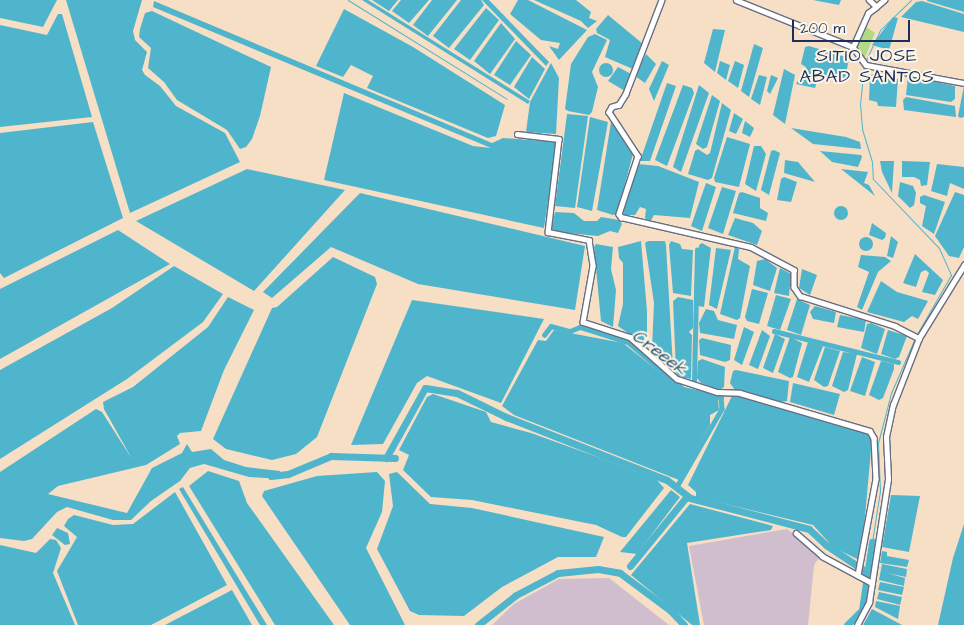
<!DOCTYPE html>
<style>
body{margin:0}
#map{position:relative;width:964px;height:625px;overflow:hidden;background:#f6dfc4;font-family:"Architects Daughter",sans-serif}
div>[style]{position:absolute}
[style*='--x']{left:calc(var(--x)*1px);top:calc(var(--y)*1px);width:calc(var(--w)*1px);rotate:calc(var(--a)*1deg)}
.industrial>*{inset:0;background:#d0bdce}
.green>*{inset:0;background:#b2da84}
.water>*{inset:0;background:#4fb5cd}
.round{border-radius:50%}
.stream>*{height:1px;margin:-0.5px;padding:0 0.5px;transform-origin:0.5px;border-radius:0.5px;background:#4fb5cd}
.canal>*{height:4.5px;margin:-2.25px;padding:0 2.25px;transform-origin:2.25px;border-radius:2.25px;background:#4fb5cd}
.river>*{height:7px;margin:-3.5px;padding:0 3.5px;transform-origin:3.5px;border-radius:3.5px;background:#4fb5cd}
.roads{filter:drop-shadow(1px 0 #686d82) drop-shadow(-1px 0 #686d82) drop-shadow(0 1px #686d82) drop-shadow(0 -1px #686d82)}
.minor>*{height:4.5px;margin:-2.25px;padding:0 2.25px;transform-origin:2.25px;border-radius:2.25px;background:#fff}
span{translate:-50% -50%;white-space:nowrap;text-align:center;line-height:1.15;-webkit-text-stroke:4px #fcf5e5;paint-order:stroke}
.neighbourhood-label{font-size:18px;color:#1b2f5e;letter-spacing:1px}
.water-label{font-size:18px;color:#2b577f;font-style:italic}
.scale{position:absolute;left:792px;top:20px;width:118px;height:22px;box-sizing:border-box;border:2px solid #1b2f5e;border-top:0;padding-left:6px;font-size:15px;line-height:18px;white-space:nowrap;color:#1b2f5e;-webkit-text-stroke:4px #fcf5e5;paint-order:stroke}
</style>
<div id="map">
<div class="industrial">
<div style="clip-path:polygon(787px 529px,821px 555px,814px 565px,808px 625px,704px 625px,689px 546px)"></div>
<div style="clip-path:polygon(609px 578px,669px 625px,492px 625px,514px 604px,559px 579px)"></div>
</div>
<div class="green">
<div style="clip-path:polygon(865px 26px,875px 33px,864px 60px,856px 47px)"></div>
</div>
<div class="water">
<div style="clip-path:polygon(0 0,57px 0,43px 27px,0 18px)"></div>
<div style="clip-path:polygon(66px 0,142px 0,133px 31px,135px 40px,147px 52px,142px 70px,145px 75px,160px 86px,176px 106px,225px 133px,240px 162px,130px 213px)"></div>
<div style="clip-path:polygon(362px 0,368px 0,530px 101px,528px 104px)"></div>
<div style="clip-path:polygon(372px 0,398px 0,389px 11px)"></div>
<div style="clip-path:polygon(401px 0,429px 0,409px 23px,392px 11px)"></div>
<div style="clip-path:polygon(432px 0,457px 0,428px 36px,413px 25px)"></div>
<div style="clip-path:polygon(461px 0,481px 0,484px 5px,449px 48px,433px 36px)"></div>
<div style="clip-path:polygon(482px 0,489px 0,549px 62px,546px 66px)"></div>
<div style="clip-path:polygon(518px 0,528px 0,587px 30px,559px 60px,549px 46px,558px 49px,560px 43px,541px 40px,510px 14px)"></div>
<div style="clip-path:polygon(534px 0,576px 0,591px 12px,589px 18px,597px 21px,588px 28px,581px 21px)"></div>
<div style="clip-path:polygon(813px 0,841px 0,839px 5px)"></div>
<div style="clip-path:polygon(927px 0,964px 0,964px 12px,927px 1px)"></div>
<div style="clip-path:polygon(154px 1px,492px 143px,503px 138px,557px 142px,544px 228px,324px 180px,344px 93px,473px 146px,491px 148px,153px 7px)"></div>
<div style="clip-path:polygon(922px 1px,964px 14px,964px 32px,901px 17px,916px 2px)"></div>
<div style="clip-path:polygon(486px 8px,499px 20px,470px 60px,454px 49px)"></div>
<div style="clip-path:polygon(344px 9px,413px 47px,505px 105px,496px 136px,488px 138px,367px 88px,373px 76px,351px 65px,343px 77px,316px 66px)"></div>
<div style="clip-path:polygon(152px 11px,271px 67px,260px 116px,252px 139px,246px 147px,240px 149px,227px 130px,177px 100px,164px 82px,148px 68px,151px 48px,139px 37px,140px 29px,145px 13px)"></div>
<div style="clip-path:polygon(58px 14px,62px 14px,92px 117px,0 127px,0 25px,47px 35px)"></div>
<div style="clip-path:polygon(608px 15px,643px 44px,635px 70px,605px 57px,610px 40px,597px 33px,596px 29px)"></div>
<div style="clip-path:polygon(893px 17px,898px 18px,889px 50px,872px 45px)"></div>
<div style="clip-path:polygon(501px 23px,515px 39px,490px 74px,474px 61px)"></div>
<div style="clip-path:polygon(713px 29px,725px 30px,715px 72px,704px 63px)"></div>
<div style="clip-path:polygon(595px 34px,607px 40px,592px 72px,598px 87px,592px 112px,589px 115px,568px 111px,565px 109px,571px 64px,588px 37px)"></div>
<div style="clip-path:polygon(516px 41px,531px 55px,510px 85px,494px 75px)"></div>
<div style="clip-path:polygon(754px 44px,763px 48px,749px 97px,741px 91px)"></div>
<div style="clip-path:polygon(809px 46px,849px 58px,845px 80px,819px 75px,815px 88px,796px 84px,806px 67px,801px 64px,805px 47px)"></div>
<div style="clip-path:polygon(646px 54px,656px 64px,645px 83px,635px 76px)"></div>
<div style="clip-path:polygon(532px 57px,545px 69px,529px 99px,514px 87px)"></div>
<div style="clip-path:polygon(662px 61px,669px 65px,654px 101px,649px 89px)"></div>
<div style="clip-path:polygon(720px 61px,730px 65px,726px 80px,717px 73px)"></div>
<div style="clip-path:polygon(735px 61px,744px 65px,738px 88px,728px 81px)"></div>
<div style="clip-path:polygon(551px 63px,559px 78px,556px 134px,526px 132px,530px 102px)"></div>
<div class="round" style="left:599px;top:63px;width:14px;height:14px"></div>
<div style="clip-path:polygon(618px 67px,633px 75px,625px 91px,608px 81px)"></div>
<div style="clip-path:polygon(784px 69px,795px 75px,785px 124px,773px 115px)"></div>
<div style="clip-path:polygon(873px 74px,898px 79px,896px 107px,878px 106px,877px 102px,869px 100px,870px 76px)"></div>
<div style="clip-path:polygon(759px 75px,767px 77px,760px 105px,751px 99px)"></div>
<div style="clip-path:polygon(771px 75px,778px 78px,770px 94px,767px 91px)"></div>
<div style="clip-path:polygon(908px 76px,955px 86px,955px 99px,951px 102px,906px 95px)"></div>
<div style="clip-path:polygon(667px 83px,676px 86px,650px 161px,640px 161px)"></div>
<div style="clip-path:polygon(683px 85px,692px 88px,694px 93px,667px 166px,655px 160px)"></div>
<div style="clip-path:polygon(699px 85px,709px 93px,681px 172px,673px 167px)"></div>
<div style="clip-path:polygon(964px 86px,964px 117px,960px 118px,958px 116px)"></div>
<div style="clip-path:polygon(712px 95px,720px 101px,707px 147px,703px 149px,696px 144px)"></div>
<div style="clip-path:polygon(906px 97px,955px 106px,956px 117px,904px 110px,903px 100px)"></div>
<div style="clip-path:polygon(722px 103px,731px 110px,712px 178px,708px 180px,688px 174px,695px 151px,698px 149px,707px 155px,710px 153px)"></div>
<div style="clip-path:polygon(734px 113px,743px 119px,736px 134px,729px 131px)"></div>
<div style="clip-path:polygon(567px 114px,588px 116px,575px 208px,555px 206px)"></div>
<div style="clip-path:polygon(590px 117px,608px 122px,592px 211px,577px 207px)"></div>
<div style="clip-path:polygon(745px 121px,754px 128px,750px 137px,742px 133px)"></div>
<div style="clip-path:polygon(93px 122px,123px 218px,4px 278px,0 273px,0 133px)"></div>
<div style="clip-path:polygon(611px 122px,633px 154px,617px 214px,613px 215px,597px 210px)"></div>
<div style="clip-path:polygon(791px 128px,846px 137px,860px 142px,861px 149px,813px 144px)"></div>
<div style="clip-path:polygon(727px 137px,750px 144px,739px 187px,715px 182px,714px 178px)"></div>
<div style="clip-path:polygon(754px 146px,761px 146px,766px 154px,756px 191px,745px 184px)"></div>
<div style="clip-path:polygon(774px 150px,780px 153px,769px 195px,761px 190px,771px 151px)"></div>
<div style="clip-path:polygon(820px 151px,861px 155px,862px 157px,858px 167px,832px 162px)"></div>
<div style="clip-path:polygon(785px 160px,798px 162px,815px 182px,784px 173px)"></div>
<div style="clip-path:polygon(880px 161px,894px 161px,892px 193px,882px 172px)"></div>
<div style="clip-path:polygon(902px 161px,930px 162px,927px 185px,921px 186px,920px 180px,914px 177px,902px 177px)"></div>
<div style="clip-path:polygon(638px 164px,658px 166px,699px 182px,690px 218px,654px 215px,650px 222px,645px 218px,646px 209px,640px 207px,635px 215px,623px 215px,634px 167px)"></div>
<div style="clip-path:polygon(937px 164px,964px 167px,964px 189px,950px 183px,947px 196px,931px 191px)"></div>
<div style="clip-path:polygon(247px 169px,345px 190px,254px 291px,136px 221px)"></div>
<div style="clip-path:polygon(841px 169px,868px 172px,864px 183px,869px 185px,875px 196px)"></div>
<div style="clip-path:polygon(784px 177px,797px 182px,791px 202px,777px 200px,781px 179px)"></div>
<div style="clip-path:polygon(900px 182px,913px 186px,916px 193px,914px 205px,910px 208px,898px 196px)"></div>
<div style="clip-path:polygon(706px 183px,716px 187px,702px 231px,691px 226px)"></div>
<div style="clip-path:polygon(722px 187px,736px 191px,723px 234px,708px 228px)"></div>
<div style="clip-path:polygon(742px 192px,760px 198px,760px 208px,768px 213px,766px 221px,733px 213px,739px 193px)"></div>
<div style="clip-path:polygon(955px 192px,964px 195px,964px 247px,959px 258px,949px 256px,935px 236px)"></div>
<div style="clip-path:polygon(360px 193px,585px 246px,575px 310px,418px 284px,331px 247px,272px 298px,263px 292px)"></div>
<div style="clip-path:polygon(924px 195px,945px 202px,934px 234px,922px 226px,926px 206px,920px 203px,920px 197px)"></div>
<div class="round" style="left:834px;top:206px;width:14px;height:14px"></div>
<div style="clip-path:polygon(555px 212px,574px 213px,584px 221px,597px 221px,601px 217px,619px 220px,622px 224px,618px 233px,610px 231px,598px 236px,556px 232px,551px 229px)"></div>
<div style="clip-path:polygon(735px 218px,753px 223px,762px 231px,757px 245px,728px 235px)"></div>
<div style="clip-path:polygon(872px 223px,886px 233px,885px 238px,882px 240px,869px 235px)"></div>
<div style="clip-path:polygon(118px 230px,170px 264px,0 359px,0 289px)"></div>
<div style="clip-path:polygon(891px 236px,898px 242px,893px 258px,887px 256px)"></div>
<div class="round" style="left:859px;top:237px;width:14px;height:14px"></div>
<div style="clip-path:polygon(641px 241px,647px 311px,647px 341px,642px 343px,618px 326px,623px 304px,623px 263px,619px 258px,618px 247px)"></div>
<div style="clip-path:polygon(648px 241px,665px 241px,666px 245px,673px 367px,654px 354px,652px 348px,654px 303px,645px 243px)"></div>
<div style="clip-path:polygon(671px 241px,680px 244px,682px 249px,693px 250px,691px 296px,673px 293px,669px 245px)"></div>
<div style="clip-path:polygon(702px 243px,711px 248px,704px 307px,698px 306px,699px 245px)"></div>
<div style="clip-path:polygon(596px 244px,613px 247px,611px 269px,616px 290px,613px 327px,601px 321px,594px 247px)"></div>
<div style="clip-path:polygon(735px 247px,739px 249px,738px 259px,750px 266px,740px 318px,737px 320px,720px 314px)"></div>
<div style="clip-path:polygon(716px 248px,731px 250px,717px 309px,709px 305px)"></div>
<div style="clip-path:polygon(915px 254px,943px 280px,935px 295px,922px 292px,929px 273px,926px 270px,921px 272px,916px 287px,903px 283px)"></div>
<div style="clip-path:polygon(861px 255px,885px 257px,891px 261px,878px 272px,862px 310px,857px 307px,869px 272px,858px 267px)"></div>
<div style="clip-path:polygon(333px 257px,375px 277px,377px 284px,317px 437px,296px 454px,272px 460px,226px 449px,213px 439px,272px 308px,277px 307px)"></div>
<div style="clip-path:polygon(765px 259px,777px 268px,770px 291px,753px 285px,757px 261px)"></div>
<div style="clip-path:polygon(174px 266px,223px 294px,203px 322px,127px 379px,0 459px,0 370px,112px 308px)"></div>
<div style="clip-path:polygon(780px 268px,791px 274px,789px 296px,774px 293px)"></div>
<div style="clip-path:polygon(802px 269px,817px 275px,810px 295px,799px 288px)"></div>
<div style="clip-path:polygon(881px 281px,897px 292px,928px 301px,918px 319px,912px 316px,904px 322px,867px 312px)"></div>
<div style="clip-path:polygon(752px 289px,768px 293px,759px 324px,747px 321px,745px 317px)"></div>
<div style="clip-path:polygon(776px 295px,791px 299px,780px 330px,767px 326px)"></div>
<div style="clip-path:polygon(228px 297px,254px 310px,224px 370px,201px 431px,180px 433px,177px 436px,180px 444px,146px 465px,58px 486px,48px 494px,127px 513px,152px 468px,182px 453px,187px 444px,192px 452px,211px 449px,224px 460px,246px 467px,280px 471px,282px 479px,249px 477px,204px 464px,190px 468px,180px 481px,151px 501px,131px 520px,113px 520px,67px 507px,57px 512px,32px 539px,24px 541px,0 538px,0 472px,96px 409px,102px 412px,132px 459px,104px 409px,103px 402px,133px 387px,208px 327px)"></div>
<div style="clip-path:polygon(678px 297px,693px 300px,693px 328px,689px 332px,692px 335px,691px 379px,679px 377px,676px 372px,673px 301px)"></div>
<div style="clip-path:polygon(797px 299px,810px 305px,801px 335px,787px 330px)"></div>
<div style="clip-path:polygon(412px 300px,544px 319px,501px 403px,427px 376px,417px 383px,383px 444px,351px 445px)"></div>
<div style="clip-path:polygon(815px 306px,836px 312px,834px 323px,813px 319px,810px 312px)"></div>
<div style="clip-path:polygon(706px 309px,714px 311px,718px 320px,737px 325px,734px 339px,700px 333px,699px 323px)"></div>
<div style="clip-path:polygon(840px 315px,866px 320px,864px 332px,837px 327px)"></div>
<div style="clip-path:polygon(871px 323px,885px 329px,877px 354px,861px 348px,867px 324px)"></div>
<div style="clip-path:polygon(744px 327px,754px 332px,742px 365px,734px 360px)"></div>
<div style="clip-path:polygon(554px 330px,623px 343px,683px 391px,718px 399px,719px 410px,710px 415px,710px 425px,679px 480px,514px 415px,502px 406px,538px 340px,546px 341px)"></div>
<div style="clip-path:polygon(762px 330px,770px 336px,758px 369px,749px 365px)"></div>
<div style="clip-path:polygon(888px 330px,907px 336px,899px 357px,895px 359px,881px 354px)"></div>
<div style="clip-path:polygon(775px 334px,785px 339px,773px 373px,763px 368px)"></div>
<div style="clip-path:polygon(790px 337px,802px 343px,793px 377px,790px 378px,778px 372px)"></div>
<div style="clip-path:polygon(702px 338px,731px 345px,730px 360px,725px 362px,700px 355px,699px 340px)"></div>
<div style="clip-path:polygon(808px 342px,823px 346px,809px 382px,797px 377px)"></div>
<div style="clip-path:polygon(825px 347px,840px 351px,828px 386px,824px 387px,814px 380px)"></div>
<div style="clip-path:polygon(843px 352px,857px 354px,848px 390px,844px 392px,832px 386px)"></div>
<div style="clip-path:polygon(862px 357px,875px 362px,865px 396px,850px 391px)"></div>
<div style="clip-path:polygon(702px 359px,725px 367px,724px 387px,720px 390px,701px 383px,697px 378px,698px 361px)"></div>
<div style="clip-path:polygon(881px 361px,894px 364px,894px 369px,883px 398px,879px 400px,869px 395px)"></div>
<div style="clip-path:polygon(736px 370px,789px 381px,787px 401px,781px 402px,735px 390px,730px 383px,733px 371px)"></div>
<div style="clip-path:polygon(793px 383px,840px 394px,834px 415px,790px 402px)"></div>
<div style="clip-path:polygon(433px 394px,486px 412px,491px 422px,531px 433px,606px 460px,657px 480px,664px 488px,626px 537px,622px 537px,596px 525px,472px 500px,431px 497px,403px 470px,409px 455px,399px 450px,427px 397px)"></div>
<div style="clip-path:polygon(739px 395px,869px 432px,872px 439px,861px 561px,833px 547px,813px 525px,696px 497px,696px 492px,688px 485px,732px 396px)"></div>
<div style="clip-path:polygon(208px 471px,239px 481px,247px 503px,334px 625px,275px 625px,189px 486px)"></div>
<div style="clip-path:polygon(377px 472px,385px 481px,382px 512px,366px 548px,405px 625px,350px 625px,262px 496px,264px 491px,317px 476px)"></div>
<div style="clip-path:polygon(397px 472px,430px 504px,472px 508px,604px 537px,596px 557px,558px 557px,502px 587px,464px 616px,419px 615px,410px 611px,377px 549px,393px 506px,389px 474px)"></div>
<div style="clip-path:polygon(183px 487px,267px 625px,260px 625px,179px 489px)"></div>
<div style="clip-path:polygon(671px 490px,680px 497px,637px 554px,620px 552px)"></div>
<div style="clip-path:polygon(175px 492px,227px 585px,151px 625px,78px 625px,57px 571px,77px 537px,64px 526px,68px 519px,74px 515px,113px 525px,133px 524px)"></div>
<div style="clip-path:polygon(891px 495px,920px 496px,909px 552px,882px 547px)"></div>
<div style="clip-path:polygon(690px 504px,773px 526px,771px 530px,687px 543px,700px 625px,692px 625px,631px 575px)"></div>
<div style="clip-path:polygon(964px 524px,964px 625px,938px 625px,953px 558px)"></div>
<div style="clip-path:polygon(57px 528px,68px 533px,70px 544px,65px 545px,52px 535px)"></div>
<div style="clip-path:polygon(50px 539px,56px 540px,61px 548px,53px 573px,75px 625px,0 625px,0 545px,36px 553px)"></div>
<div style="clip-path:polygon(882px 551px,887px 552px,887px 556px,909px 560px,907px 567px,880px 563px)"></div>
<div style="clip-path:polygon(882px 564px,907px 569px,906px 577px,887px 573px,905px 578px,904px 586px,879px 580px)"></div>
<div style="clip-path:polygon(880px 582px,904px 587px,902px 595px,878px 590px)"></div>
<div style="clip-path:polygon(232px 590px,252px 625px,165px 625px)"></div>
<div style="clip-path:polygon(879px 592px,902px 597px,900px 605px,877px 599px)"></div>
<div style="clip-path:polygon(876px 601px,900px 606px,898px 619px,875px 607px)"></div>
<div style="clip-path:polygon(872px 609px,902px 625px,863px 625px)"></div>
</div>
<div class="stream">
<div style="--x:348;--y:0;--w:187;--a:31.9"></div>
<div style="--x:866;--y:60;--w:33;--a:-65"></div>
<div style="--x:880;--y:30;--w:43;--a:-44.1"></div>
<div style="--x:864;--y:66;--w:38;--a:96"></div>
<div style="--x:860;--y:104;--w:25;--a:85"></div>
<div style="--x:862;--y:129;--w:34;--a:73"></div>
<div style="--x:872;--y:162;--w:17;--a:87"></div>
<div style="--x:873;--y:179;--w:95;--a:46.3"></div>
<div style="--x:939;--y:248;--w:30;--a:66"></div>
<div style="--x:951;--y:275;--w:68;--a:120"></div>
<div style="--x:872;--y:542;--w:52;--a:-81.1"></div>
<div style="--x:880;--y:491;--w:48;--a:-92.4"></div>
<div style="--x:878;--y:443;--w:52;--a:-75.4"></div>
<div style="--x:891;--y:393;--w:60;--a:-66.4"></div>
</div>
<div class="canal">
<div style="--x:774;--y:331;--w:128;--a:14"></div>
<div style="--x:544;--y:335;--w:11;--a:-52"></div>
<div style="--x:551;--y:326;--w:20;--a:15"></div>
<div style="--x:570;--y:331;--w:11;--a:-22"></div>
<div style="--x:580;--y:327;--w:50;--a:17.4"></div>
<div style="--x:628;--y:342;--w:72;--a:40.5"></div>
<div style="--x:683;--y:389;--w:39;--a:12"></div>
<div style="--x:721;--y:397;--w:12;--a:85"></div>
<div style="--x:722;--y:409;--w:90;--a:120"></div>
<div style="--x:694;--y:381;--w:131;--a:-88.7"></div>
</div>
<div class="river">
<div style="--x:386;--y:458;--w:80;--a:-60.9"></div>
<div style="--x:425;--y:388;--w:32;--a:9"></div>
<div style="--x:457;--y:393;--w:55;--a:26.1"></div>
<div style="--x:506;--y:417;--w:173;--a:21.4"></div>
<div style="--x:667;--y:480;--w:29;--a:38"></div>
<div style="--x:690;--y:498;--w:123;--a:14.6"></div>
<div style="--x:809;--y:529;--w:23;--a:43"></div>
<div style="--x:826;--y:545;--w:50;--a:33.7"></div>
<div style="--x:271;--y:476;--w:17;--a:-7"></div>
<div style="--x:288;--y:474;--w:47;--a:-22.7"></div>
<div style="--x:331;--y:456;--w:64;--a:1.8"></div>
<div style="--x:630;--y:566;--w:90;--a:-50.8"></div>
<div style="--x:478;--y:625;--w:48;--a:-38.3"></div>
<div style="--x:516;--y:595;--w:47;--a:-27.6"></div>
<div style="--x:558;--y:573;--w:40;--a:-5.7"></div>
<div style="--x:598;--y:569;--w:22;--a:10"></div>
<div style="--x:620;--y:573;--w:64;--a:36.7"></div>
<div style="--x:671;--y:611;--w:19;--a:47"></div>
<div style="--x:847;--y:625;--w:21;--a:-45"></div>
<div style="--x:862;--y:610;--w:69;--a:-81.6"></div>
</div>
<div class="roads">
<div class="minor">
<div style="--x:662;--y:0;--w:101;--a:111"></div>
<div style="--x:626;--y:94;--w:13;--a:122"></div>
<div style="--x:619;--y:105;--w:7;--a:164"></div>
<div style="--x:612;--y:107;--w:6;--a:121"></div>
<div style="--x:609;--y:112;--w:53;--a:56.6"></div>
<div style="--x:638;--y:156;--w:61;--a:108.1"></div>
<div style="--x:619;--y:214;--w:4;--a:56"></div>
<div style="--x:621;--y:217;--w:133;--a:13"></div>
<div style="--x:751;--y:247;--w:49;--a:28.1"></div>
<div style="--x:794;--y:270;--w:17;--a:90"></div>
<div style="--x:794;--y:287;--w:11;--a:56"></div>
<div style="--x:800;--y:296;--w:100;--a:17.5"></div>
<div style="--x:895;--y:326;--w:27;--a:27"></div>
<div style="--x:736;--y:0;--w:126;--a:21.9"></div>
<div style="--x:853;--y:47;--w:22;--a:54"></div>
<div style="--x:866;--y:65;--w:100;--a:10.4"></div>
<div style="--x:876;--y:7;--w:11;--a:-41"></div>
<div style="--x:853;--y:47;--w:37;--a:-66"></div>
<div style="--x:868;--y:13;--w:10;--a:-37"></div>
<div style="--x:876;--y:7;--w:10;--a:-135"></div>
<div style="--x:517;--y:134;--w:42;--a:6.8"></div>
<div style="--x:559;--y:139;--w:94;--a:96.7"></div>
<div style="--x:548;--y:232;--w:42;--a:11"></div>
<div style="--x:589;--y:240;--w:26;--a:81"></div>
<div style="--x:593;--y:266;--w:57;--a:100.1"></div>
<div style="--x:583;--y:322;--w:49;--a:17.7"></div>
<div style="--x:630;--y:337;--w:63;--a:41.8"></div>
<div style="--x:677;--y:379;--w:42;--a:18"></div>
<div style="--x:717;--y:392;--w:23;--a:2"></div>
<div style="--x:740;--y:393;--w:135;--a:16.3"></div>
<div style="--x:870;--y:431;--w:8;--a:60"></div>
<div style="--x:874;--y:438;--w:41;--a:87.2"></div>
<div style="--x:876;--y:479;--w:98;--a:100.6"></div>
<div style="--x:796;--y:533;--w:35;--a:41"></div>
<div style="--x:822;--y:556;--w:57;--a:28.4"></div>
<div style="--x:857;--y:625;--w:26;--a:-62"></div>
<div style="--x:869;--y:602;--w:124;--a:-81.2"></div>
<div style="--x:888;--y:479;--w:42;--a:-92.7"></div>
<div style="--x:886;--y:437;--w:33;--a:-78"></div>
<div style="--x:893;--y:405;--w:72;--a:-68.8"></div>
<div style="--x:919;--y:338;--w:86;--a:-58.3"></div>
</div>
</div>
<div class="neighbourhood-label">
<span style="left:867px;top:67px">SITIO JOSE<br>ABAD SANTOS</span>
</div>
<div class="water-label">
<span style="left:659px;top:353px;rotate:37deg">Creeek</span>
</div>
<div class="scale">200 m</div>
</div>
